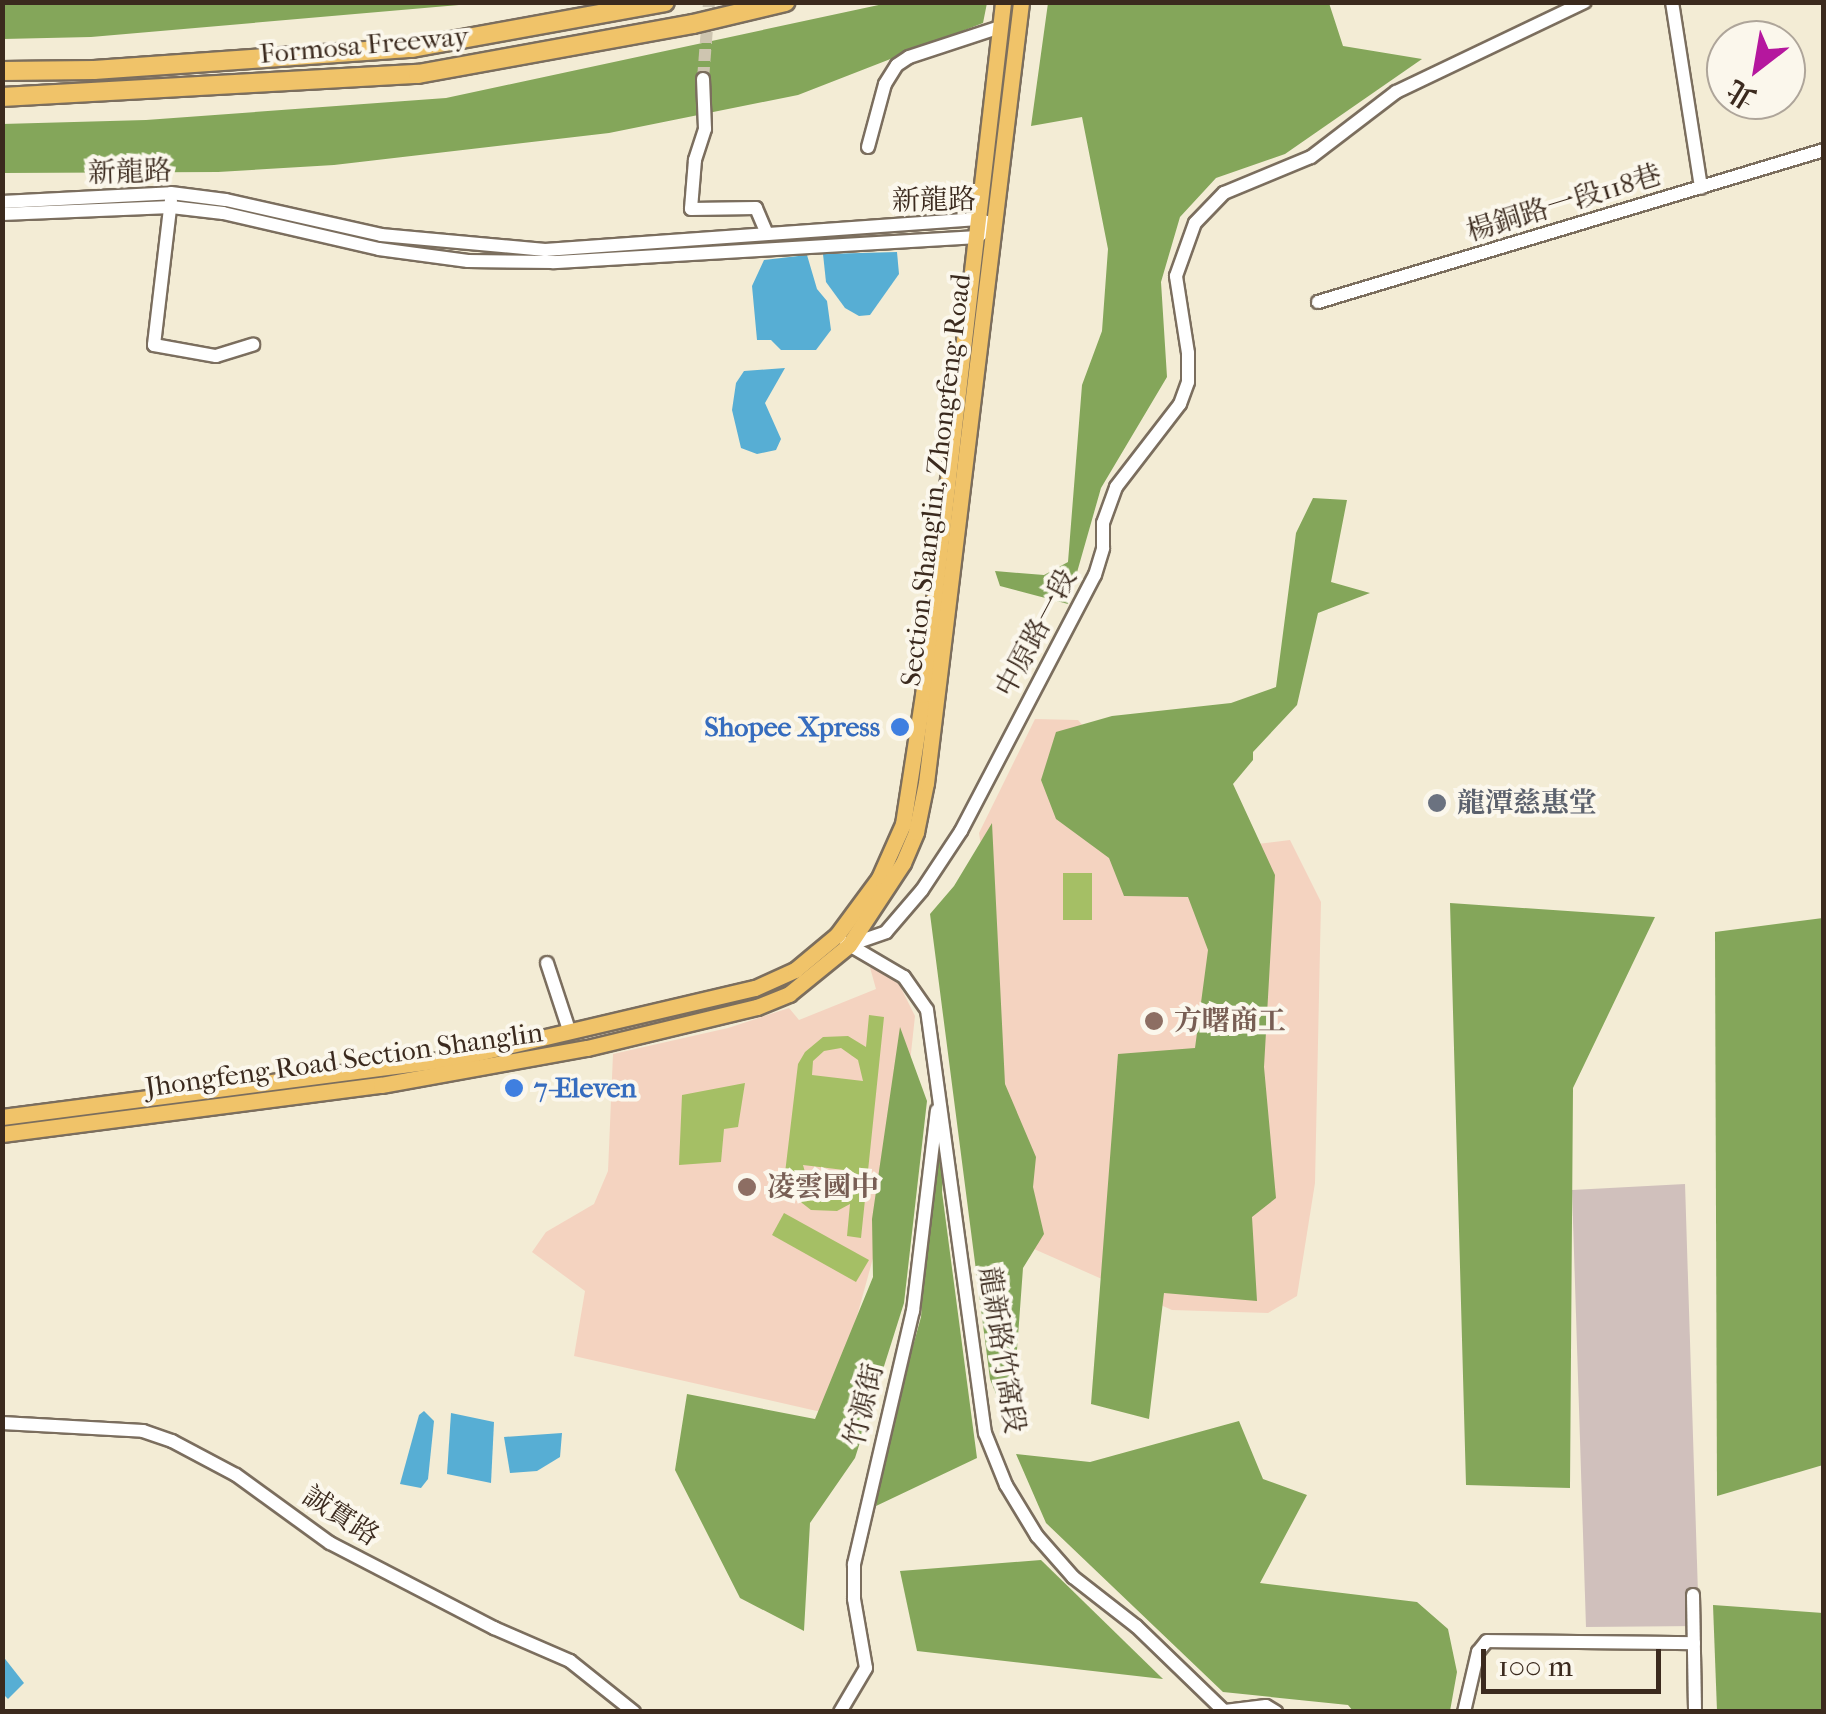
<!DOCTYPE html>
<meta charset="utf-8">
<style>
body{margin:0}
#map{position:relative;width:1826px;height:1714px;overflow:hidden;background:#f3ecd5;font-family:"IM FELL French Canon","Noto Serif TC",serif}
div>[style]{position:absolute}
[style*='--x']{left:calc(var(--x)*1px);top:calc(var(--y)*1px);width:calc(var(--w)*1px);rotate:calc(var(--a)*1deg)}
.built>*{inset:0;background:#f4d3c0}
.industrial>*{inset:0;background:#d0c0bc}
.green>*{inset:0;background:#a5bf65}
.forest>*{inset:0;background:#84a65a}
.water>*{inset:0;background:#57aed4}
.minor-tunnel>*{height:12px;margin-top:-6px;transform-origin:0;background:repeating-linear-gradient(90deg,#cec5b0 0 12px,transparent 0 18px)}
.roads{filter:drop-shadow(2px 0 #7b6e5e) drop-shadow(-2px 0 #7b6e5e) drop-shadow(0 2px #7b6e5e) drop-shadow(0 -2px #7b6e5e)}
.minor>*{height:12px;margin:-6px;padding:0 6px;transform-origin:6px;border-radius:6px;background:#fff}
.major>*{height:15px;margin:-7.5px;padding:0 7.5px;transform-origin:7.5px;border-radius:7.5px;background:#f0c369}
.highway>*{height:18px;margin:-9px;padding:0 9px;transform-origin:9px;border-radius:9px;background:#f0c369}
.dots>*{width:28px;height:28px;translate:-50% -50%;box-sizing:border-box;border:5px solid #fbf7ec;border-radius:50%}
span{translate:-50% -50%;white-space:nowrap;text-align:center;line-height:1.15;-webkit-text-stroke:8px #fbf7ec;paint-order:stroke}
.street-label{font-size:28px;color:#3b2a1e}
.shop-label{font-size:28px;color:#366cbe;font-weight:700}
.right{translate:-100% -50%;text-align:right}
.left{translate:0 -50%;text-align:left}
.worship-label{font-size:28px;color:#5b616d;font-weight:700}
.education-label{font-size:28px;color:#785e54;font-weight:700}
.frame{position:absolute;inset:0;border:5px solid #3b2a1e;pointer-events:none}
.north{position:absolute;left:1706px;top:20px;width:100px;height:100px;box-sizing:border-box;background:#fbf7ec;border:2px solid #aea59a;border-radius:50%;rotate:211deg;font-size:28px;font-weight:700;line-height:40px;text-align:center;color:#3b2a1e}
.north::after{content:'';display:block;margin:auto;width:35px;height:45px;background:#b5179e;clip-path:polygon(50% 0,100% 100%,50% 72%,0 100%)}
.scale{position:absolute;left:1481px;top:1649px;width:180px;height:45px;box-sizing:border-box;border:5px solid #3b2a1e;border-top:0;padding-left:12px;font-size:30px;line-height:35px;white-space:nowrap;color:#3b2a1e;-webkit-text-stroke:8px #fbf7ec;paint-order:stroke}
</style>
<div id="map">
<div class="built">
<div style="clip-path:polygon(1035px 719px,1078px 720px,1111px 758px,1167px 855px,1290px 840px,1321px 902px,1315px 1183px,1297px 1296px,1268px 1313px,1172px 1310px,1034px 1249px,990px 1141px,988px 889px,979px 833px)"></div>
<div style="clip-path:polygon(869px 964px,899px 984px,915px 1016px,899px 1164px,830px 1414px,574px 1356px,585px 1291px,532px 1252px,546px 1232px,594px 1204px,608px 1171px,613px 1054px,728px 1028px,789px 1008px,799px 1020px,876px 989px)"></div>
</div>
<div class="industrial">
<div style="clip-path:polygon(1685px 1184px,1699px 1626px,1586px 1627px,1572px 1190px)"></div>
</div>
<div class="green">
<div style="clip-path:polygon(1063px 873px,1092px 873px,1092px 920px,1063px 920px)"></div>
<div style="clip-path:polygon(evenodd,869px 1015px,884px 1017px,861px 1238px,847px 1236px,850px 1204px,837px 1211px,811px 1210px,793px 1196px,785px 1173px,798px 1064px,805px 1052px,823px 1037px,848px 1036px,866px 1047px,869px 1015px,841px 1048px,858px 1060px,863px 1081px,812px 1075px,813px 1061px,824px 1051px,841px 1048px,869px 1015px,803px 1165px,852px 1171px,851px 1182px,841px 1191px,819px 1194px,810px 1190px,803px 1165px)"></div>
<div style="clip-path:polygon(745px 1083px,738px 1127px,724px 1129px,721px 1162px,679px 1165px,682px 1095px)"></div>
<div style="clip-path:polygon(784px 1213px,869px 1260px,856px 1282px,772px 1235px)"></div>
</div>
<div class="forest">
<div style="clip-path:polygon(2px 3px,3px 2px,482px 3px,91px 37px,3px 39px)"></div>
<div style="clip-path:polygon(888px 3px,987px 3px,983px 23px,798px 95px,609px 133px,334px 165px,218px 172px,3px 173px,2px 124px,146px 120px,446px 98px)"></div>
<div style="clip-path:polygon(1048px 3px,1329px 3px,1343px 46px,1422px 59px,1285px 154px,1216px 178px,1180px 217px,1161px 282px,1167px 377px,1101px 488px,1068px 604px,1000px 586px,995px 571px,1044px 575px,1068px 562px,1082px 385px,1102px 331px,1108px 249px,1082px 117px,1031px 126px)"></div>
<div style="clip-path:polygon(1313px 498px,1347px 500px,1331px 582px,1370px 593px,1318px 613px,1297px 705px,1253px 752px,1253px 760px,1233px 784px,1275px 875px,1264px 1067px,1276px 1198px,1252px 1217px,1257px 1301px,1164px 1293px,1149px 1419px,1091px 1404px,1118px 1054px,1195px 1048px,1208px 950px,1188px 897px,1124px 896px,1109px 858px,1056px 819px,1041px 780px,1056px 732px,1112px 716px,1231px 703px,1276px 687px,1296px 533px)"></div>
<div style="clip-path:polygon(992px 823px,1005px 1084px,1036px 1157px,1033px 1187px,1044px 1234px,1023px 1268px,1011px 1432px,990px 1379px,930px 914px,954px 886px)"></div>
<div style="clip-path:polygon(1450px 903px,1655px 917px,1573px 1088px,1570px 1488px,1466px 1485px)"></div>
<div style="clip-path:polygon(1823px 918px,1823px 1465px,1717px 1496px,1715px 932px)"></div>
<div style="clip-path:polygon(900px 1027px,927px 1101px,904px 1303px,855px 1458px,810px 1523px,804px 1631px,740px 1598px,675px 1470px,687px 1394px,815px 1419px,873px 1277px,872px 1219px)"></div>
<div style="clip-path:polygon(939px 1142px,945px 1152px,942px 1192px,977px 1458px,876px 1506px,888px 1436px,921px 1317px,933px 1150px)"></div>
<div style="clip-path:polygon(1239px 1421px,1263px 1479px,1307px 1495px,1260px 1583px,1417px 1602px,1448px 1629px,1457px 1672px,1450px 1711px,1353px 1711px,1348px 1705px,1223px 1692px,1046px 1523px,1016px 1454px,1090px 1462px)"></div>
<div style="clip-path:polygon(1041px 1560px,1163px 1679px,917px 1651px,900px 1571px)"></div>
<div style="clip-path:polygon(1713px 1605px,1823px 1613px,1823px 1711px,1717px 1711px)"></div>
</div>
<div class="water">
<div style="clip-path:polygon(897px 252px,899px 274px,870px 315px,859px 316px,845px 308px,826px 282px,823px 254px)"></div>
<div style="clip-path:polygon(807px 255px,817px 289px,827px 301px,831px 330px,816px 350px,781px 350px,771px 340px,757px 340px,752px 286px,764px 260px)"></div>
<div style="clip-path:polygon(785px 368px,765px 403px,781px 439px,776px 450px,757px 454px,741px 448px,732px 410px,736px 383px,744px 371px)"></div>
<div style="clip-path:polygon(424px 1411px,434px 1421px,428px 1479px,421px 1488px,400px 1484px,419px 1415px)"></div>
<div style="clip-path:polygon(451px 1413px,494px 1422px,491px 1483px,447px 1474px)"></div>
<div style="clip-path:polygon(562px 1433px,560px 1457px,537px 1471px,510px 1473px,504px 1437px)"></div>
<div style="clip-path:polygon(2px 1655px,24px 1683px,8px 1699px,3px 1694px)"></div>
</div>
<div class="minor-tunnel">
<div style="--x:703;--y:79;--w:77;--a:-85.5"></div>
</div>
<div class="roads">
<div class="minor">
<div style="--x:1672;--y:2;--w:188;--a:81.1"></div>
<div style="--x:703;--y:79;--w:50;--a:87.7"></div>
<div style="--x:705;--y:129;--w:33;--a:108"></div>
<div style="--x:695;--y:160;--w:49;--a:94.7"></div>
<div style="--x:691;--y:209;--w:65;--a:-0.9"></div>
<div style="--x:756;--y:208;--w:28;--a:67"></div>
<div style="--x:868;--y:147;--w:65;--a:-74.9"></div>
<div style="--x:885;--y:84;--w:22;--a:-58"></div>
<div style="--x:897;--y:65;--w:14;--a:-34"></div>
<div style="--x:909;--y:57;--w:96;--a:-18.2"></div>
<div style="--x:171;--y:200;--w:146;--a:96.7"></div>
<div style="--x:154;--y:345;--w:63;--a:10.1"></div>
<div style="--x:216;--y:356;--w:39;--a:-17"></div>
<div style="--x:2;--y:202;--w:169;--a:-3"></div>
<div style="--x:171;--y:193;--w:55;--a:7.3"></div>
<div style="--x:226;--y:200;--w:159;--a:12.7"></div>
<div style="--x:381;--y:235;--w:165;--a:5.2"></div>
<div style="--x:545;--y:250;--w:434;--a:-4.1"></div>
<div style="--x:978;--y:219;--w:15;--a:20"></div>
<div style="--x:992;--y:224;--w:19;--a:137"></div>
<div style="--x:978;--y:237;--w:426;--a:176.6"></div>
<div style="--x:553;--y:262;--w:85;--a:-179.3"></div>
<div style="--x:468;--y:261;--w:90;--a:-172.3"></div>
<div style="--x:379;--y:249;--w:160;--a:-167"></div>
<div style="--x:223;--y:213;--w:52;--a:-173.4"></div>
<div style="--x:171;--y:207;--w:169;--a:177.6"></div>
<div style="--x:1318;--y:302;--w:528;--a:-16.72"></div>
<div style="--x:846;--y:943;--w:67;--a:30.4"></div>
<div style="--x:904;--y:977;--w:40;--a:55.1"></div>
<div style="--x:927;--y:1010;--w:427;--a:82.2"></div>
<div style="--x:985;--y:1433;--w:56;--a:68"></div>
<div style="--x:1006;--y:1485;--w:60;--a:58.7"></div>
<div style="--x:1037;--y:1536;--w:55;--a:48.7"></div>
<div style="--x:1073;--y:1577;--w:80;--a:37.9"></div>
<div style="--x:1136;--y:1626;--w:124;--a:44"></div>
<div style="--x:849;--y:945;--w:39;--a:-19"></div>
<div style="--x:886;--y:932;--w:55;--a:-49.4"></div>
<div style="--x:922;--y:890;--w:71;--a:-56.5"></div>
<div style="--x:961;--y:831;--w:289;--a:-62.4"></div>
<div style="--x:1095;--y:575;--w:28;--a:-73"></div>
<div style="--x:1103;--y:548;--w:25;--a:-90"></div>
<div style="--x:1103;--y:523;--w:38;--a:-70"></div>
<div style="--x:1116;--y:487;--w:105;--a:-52.4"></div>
<div style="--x:1180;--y:404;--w:23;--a:-70"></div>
<div style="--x:1188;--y:382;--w:29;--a:-90"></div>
<div style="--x:1188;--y:353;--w:78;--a:-98.9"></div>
<div style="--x:1176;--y:276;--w:56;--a:-70.3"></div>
<div style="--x:1195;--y:223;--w:42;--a:-46"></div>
<div style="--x:1224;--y:193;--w:94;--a:-22.5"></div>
<div style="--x:1311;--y:157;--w:107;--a:-37.4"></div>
<div style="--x:1396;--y:92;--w:209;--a:-25.5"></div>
<div style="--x:547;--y:963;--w:71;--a:71.8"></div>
<div style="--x:2;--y:1423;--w:141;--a:3.2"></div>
<div style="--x:143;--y:1431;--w:31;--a:19"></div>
<div style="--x:172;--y:1441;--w:72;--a:28"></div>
<div style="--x:236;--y:1475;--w:116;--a:35.9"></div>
<div style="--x:330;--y:1543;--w:185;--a:27.4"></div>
<div style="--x:494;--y:1628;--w:83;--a:23.5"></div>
<div style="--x:570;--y:1661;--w:82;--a:38.6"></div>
<div style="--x:1693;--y:1595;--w:117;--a:89"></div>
<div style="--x:1225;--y:1711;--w:41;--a:-7"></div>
<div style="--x:1266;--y:1706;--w:12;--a:31"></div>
<div style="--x:840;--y:1712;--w:51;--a:-59.4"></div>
<div style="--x:866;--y:1668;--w:70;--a:-99.9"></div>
<div style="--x:854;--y:1599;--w:35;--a:-90"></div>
<div style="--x:854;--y:1564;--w:260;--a:-76.9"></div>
<div style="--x:913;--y:1311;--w:202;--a:-83.2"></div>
<div style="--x:1464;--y:1712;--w:62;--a:-76.9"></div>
<div style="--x:1478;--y:1652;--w:14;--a:-51"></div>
<div style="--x:1487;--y:1641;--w:207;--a:0.6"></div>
</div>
<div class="major">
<div style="--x:2;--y:1117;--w:458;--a:-7.4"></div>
<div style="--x:456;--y:1058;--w:307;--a:-13.2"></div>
<div style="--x:755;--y:988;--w:44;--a:-24.2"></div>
<div style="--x:795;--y:970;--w:55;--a:-39.8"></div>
<div style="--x:837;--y:935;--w:71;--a:-53.6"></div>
<div style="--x:879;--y:878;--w:59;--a:-66"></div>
<div style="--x:903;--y:824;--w:131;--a:-81.2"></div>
<div style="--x:923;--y:695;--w:698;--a:-83.41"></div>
<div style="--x:2;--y:1134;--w:382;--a:-7.4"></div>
<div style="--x:381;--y:1085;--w:209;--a:-10.2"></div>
<div style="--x:587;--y:1048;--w:175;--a:-13.6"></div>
<div style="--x:757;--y:1007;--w:35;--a:-22"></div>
<div style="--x:789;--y:994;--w:77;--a:-39.2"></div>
<div style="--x:849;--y:945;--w:98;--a:-56.6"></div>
<div style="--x:903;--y:863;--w:34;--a:-67"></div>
<div style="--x:916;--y:832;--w:50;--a:-78.5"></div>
<div style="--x:926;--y:783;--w:787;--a:-83.06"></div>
</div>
<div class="highway">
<div style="--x:2;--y:71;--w:92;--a:-0.6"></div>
<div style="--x:94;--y:70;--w:319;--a:-4"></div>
<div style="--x:412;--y:48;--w:257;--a:-10.3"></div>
<div style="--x:2;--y:97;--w:417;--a:-3.2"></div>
<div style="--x:418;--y:74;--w:280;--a:-10.3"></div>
<div style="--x:693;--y:24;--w:95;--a:-13.4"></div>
</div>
</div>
<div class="dots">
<div style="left:900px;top:727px;background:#3f7fe0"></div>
<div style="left:1437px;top:803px;background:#6b7280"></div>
<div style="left:1154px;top:1021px;background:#8d6e63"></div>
<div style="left:514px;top:1088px;background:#3f7fe0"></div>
<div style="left:747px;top:1187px;background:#8d6e63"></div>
</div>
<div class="street-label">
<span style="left:364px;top:45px;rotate:-5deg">Formosa Freeway</span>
<span style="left:130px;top:172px;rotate:-2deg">新龍路</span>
<span style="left:934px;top:200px;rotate:-1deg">新龍路</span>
<span style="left:1564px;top:203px;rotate:-17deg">楊銅路一段118巷</span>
<span style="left:936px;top:480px;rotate:-83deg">Section Shanglin, Zhongfeng Road</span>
<span style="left:1036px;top:633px;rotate:-62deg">中原路一段</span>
<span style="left:344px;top:1060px;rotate:-8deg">Jhongfeng Road Section Shanglin</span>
<span style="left:1002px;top:1350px;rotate:81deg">龍新路竹窩段</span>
<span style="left:864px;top:1405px;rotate:-76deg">竹源街</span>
<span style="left:341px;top:1516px;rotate:33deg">誠實路</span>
</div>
<div class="shop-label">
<span class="right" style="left:880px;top:727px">Shopee Xpress</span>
<span class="left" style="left:534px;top:1088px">7-Eleven</span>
</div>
<div class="worship-label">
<span class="left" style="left:1457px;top:803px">龍潭慈惠堂</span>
</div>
<div class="education-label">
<span class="left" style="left:1174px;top:1021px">方曙商工</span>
<span class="left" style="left:767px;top:1187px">凌雲國中</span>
</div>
<div class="frame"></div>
<div class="north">北</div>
<div class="scale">100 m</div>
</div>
